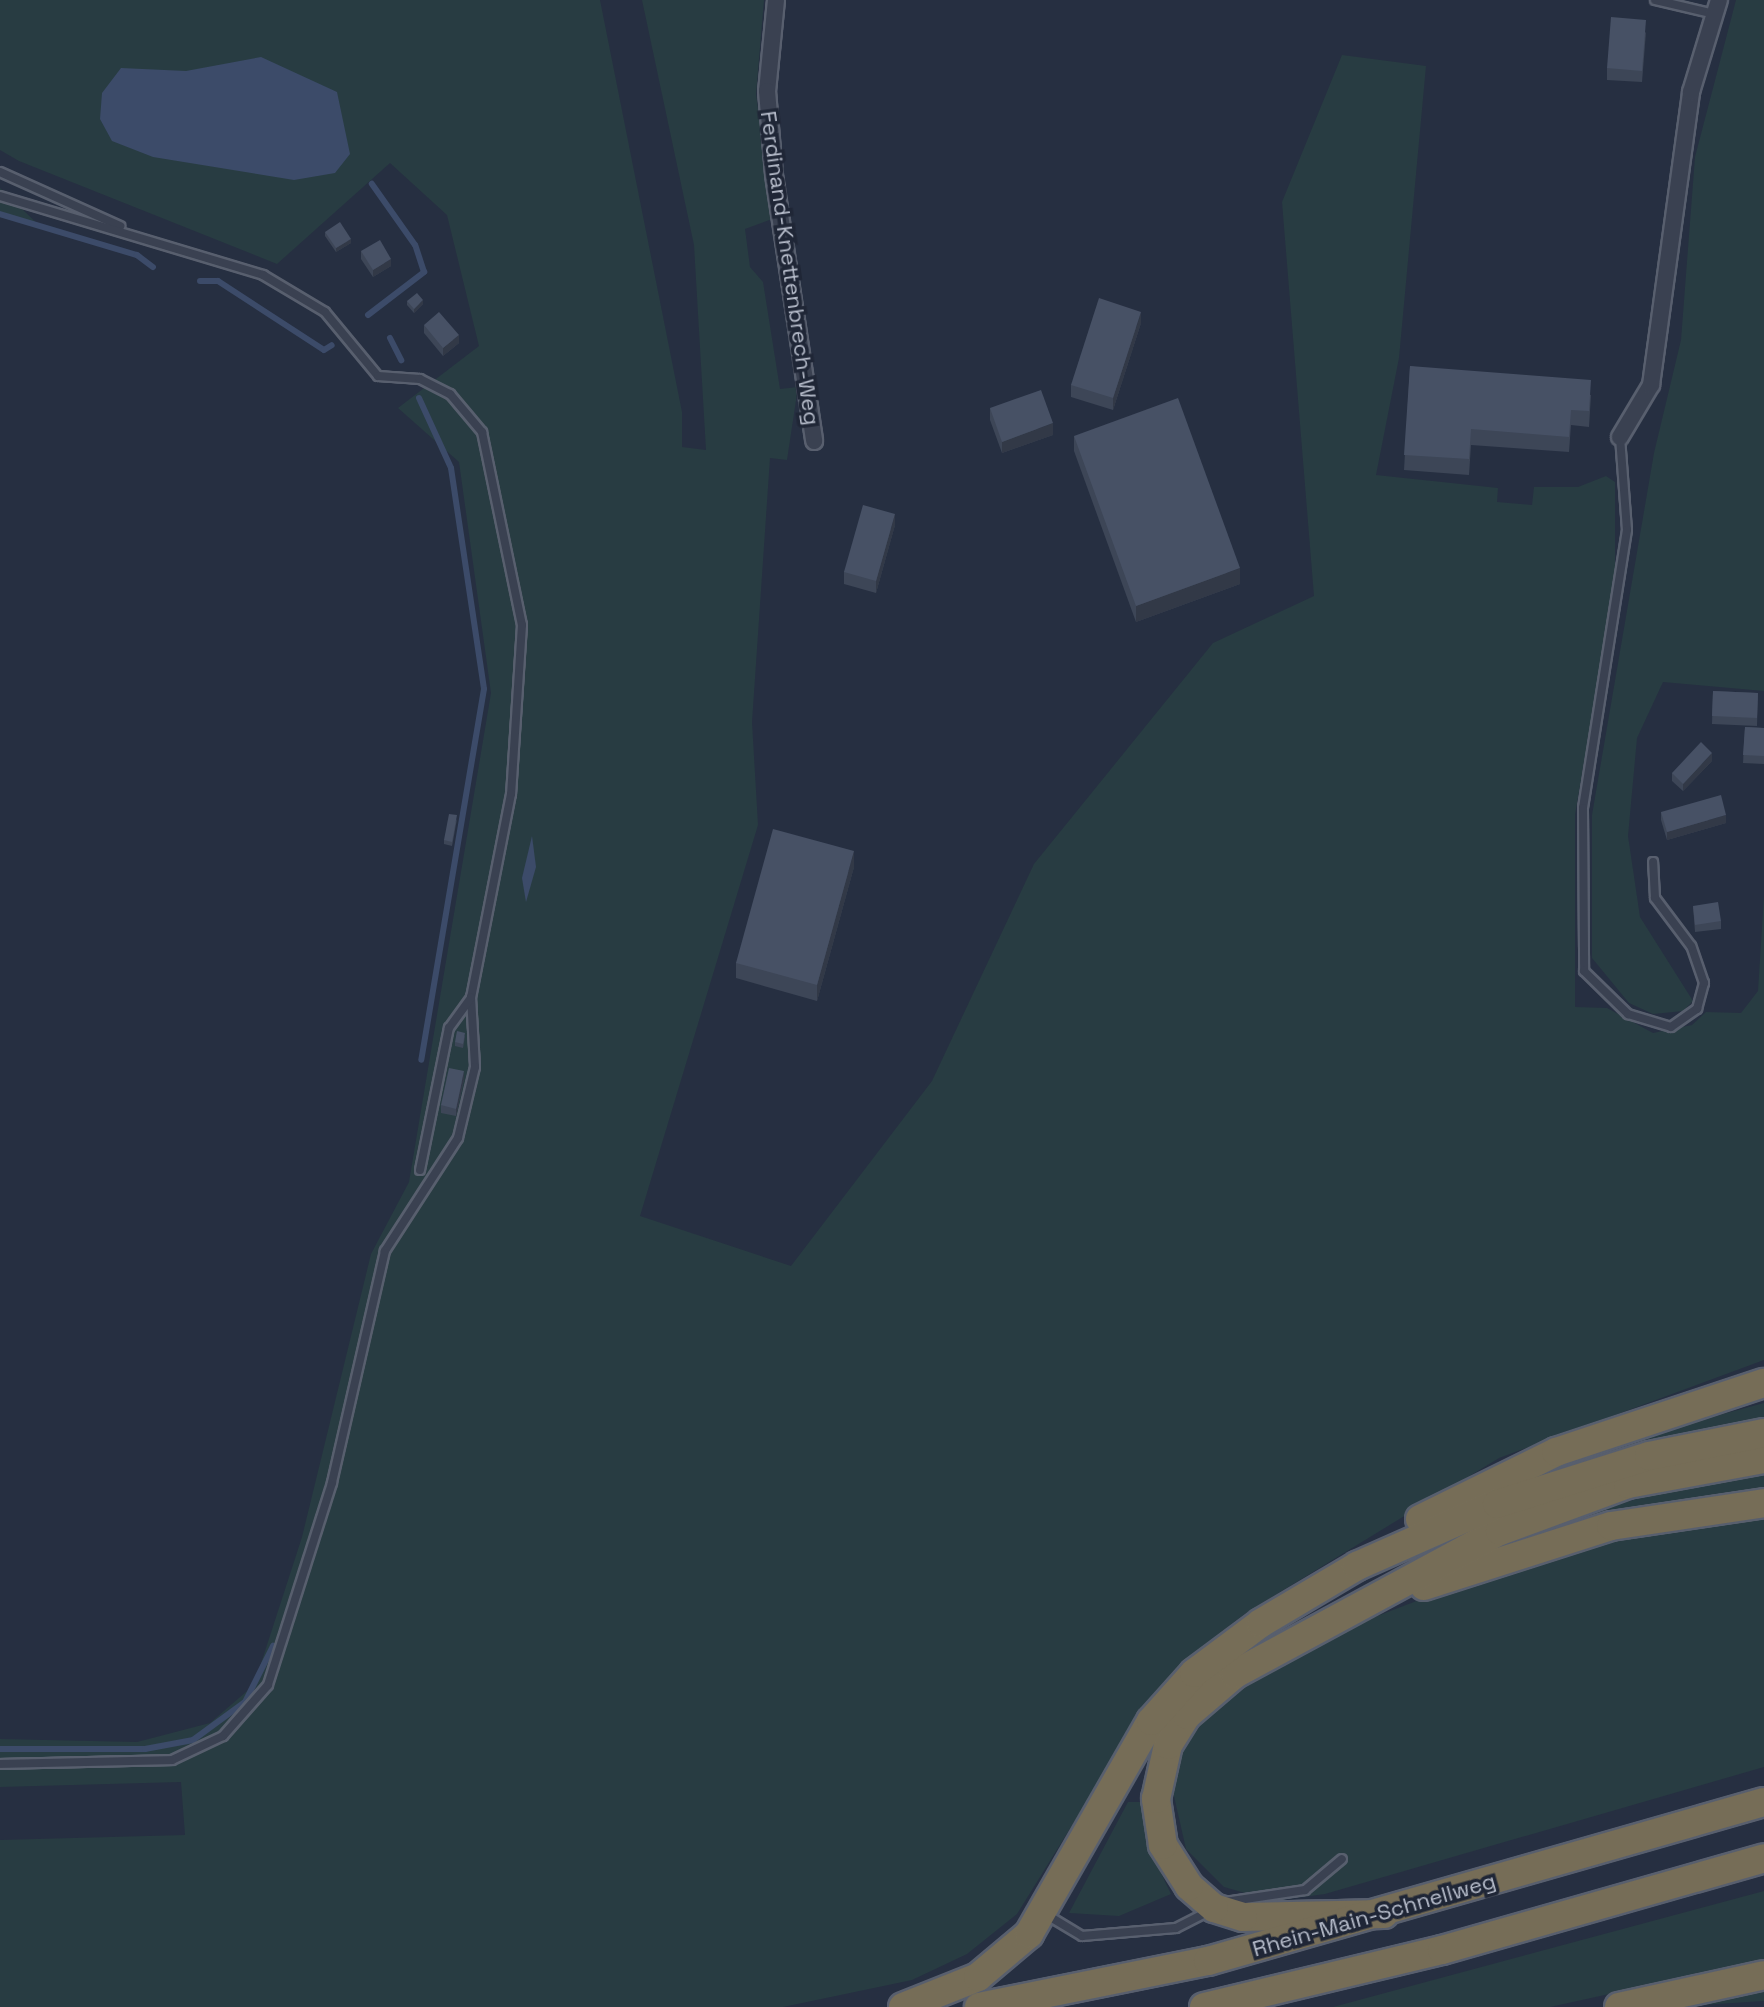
<!DOCTYPE html>
<style>
body{margin:0}
#map{position:relative;width:1764px;height:2007px;overflow:hidden;background:#262f41;font-family:"Space Grotesk",sans-serif}
div>[style]{position:absolute}
[style*='--x']{left:calc(var(--x)*1px);top:calc(var(--y)*1px);width:calc(var(--w)*1px);rotate:calc(var(--a)*1deg)}
.green>*{inset:0;background:#283c42}
.water>*{inset:0;background:#3c4b69}
.stream>*{height:6px;margin:-3px;padding:0 3px;transform-origin:3px;border-radius:3px;background:#3c4b69}
.roads{filter:drop-shadow(2px 0 #585f6e) drop-shadow(-2px 0 #585f6e) drop-shadow(0 2px #585f6e) drop-shadow(0 -2px #585f6e)}
.lane>*{height:8px;margin:-4px;padding:0 4px;transform-origin:4px;border-radius:4px;background:#3a4151}
.street>*{height:16px;margin:-8px;padding:0 8px;transform-origin:8px;border-radius:8px;background:#3a4151}
.highway>*{height:28px;margin:-14px;padding:0 14px;transform-origin:14px;border-radius:14px;background:#766d57}
.wall>*{inset:0;background:#3d4657}
.shaded-wall>*{inset:0;background:#323947}
.building>*{inset:0;background:#475165}
span{translate:-50% -50%;white-space:nowrap;text-align:center;line-height:1.15;-webkit-text-stroke:7px #1f2636;paint-order:stroke}
.street-label{font-size:22px;color:#b7bdcb}
</style>
<div id="map">
<div class="green">
<div style="clip-path:polygon(0 0,600px 0,682px 412px,682px 447px,706px 450px,694px 245px,642px 0,764px 0,756px 94px,772px 219px,745px 229px,750px 267px,763px 282px,780px 389px,798px 387px,787px 460px,770px 458px,752px 722px,758px 825px,640px 1216px,791px 1266px,932px 1081px,1034px 864px,1213px 643px,1314px 596px,1282px 202px,1342px 55px,1426px 66px,1399px 358px,1376px 475px,1498px 488px,1497px 502px,1532px 505px,1534px 487px,1578px 487px,1606px 476px,1615px 482px,1615px 580px,1575px 815px,1575px 1007px,1607px 1008px,1653px 1033px,1692px 1025px,1706px 1012px,1741px 1013px,1758px 991px,1764px 895px,1764px 1360px,1499px 1458px,1246px 1613px,1194px 1653px,1148px 1703px,1017px 1914px,967px 1954px,912px 1980px,783px 2007px,0 2007px,0 1840px,185px 1835px,181px 1782px,0 1787px,0 1739px,137px 1742px,210px 1723px,254px 1685px,302px 1537px,371px 1254px,409px 1182px,491px 693px,459px 462px,398px 408px,479px 346px,447px 215px,390px 163px,277px 264px,19px 161px,0 150px)"></div>
<div style="clip-path:polygon(1736px 0,1764px 0,1764px 691px,1663px 682px,1637px 738px,1628px 836px,1640px 917px,1693px 1001px,1683px 1011px,1653px 1014px,1629px 1003px,1592px 958px,1592px 815px,1654px 453px,1681px 340px,1695px 157px)"></div>
<div style="clip-path:polygon(0 188px,43px 229px,0 217px)"></div>
<div style="clip-path:polygon(1764px 1403px,1764px 1423px,1505px 1492px,1667px 1429px)"></div>
<div style="clip-path:polygon(1764px 1471px,1764px 1495px,1594px 1518px,1592px 1512px,1698px 1481px)"></div>
<div style="clip-path:polygon(1764px 1518px,1764px 1767px,1325px 1894px,1273px 1901px,1224px 1887px,1186px 1849px,1171px 1783px,1182px 1750px,1215px 1706px,1257px 1680px,1372px 1618px,1448px 1589px,1624px 1538px)"></div>
<div style="clip-path:polygon(1128px 1802px,1143px 1802px,1149px 1848px,1171px 1894px,1119px 1916px,1069px 1913px)"></div>
<div style="clip-path:polygon(1764px 1891px,1764px 1960px,1550px 2007px,1333px 2007px)"></div>
<div style="clip-path:polygon(1764px 1983px,1764px 2001px,1670px 2007px)"></div>
</div>
<div class="water">
<div style="clip-path:polygon(261px 57px,337px 92px,350px 154px,335px 173px,294px 180px,153px 157px,112px 141px,100px 119px,102px 93px,121px 68px,186px 71px)"></div>
<div style="clip-path:polygon(532px 836px,536px 867px,526px 902px,522px 878px)"></div>
</div>
<div class="stream">
<div style="--x:0;--y:214;--w:143;--a:16.7"></div>
<div style="--x:137;--y:255;--w:20;--a:37"></div>
<div style="--x:200;--y:281;--w:18;--a:0"></div>
<div style="--x:218;--y:281;--w:126;--a:33.1"></div>
<div style="--x:324;--y:350;--w:9;--a:-32"></div>
<div style="--x:368;--y:315;--w:71;--a:-37.5"></div>
<div style="--x:424;--y:272;--w:28;--a:-108"></div>
<div style="--x:415;--y:245;--w:75;--a:-125.2"></div>
<div style="--x:390;--y:338;--w:25;--a:63"></div>
<div style="--x:419;--y:398;--w:77;--a:65.4"></div>
<div style="--x:451;--y:468;--w:223;--a:81.5"></div>
<div style="--x:484;--y:689;--w:376;--a:99.6"></div>
<div style="--x:0;--y:1749;--w:145;--a:0"></div>
<div style="--x:145;--y:1749;--w:49;--a:-10.6"></div>
<div style="--x:193;--y:1740;--w:64;--a:-36.2"></div>
<div style="--x:245;--y:1702;--w:63;--a:-63.4"></div>
</div>
<div class="roads">
<div class="lane">
<div style="--x:1655;--y:0;--w:61;--a:13.3"></div>
<div style="--x:0;--y:172;--w:132;--a:24.2"></div>
<div style="--x:0;--y:196;--w:275;--a:16.7"></div>
<div style="--x:263;--y:275;--w:72;--a:30.8"></div>
<div style="--x:325;--y:312;--w:83;--a:50.4"></div>
<div style="--x:378;--y:376;--w:42;--a:4.1"></div>
<div style="--x:420;--y:379;--w:34;--a:27"></div>
<div style="--x:450;--y:394;--w:50;--a:49.9"></div>
<div style="--x:482;--y:432;--w:197;--a:78.3"></div>
<div style="--x:522;--y:625;--w:169;--a:93.7"></div>
<div style="--x:511;--y:794;--w:207;--a:101.1"></div>
<div style="--x:471;--y:997;--w:70;--a:86.7"></div>
<div style="--x:475;--y:1067;--w:73;--a:103.5"></div>
<div style="--x:458;--y:1138;--w:135;--a:122.9"></div>
<div style="--x:385;--y:1251;--w:238;--a:102.9"></div>
<div style="--x:332;--y:1483;--w:212;--a:107.6"></div>
<div style="--x:268;--y:1685;--w:68;--a:131.4"></div>
<div style="--x:223;--y:1736;--w:56;--a:154.8"></div>
<div style="--x:172;--y:1760;--w:172;--a:178.7"></div>
<div style="--x:1620;--y:437;--w:93;--a:85.7"></div>
<div style="--x:1627;--y:530;--w:281;--a:99"></div>
<div style="--x:1583;--y:808;--w:163;--a:89.6"></div>
<div style="--x:1584;--y:971;--w:62;--a:44.3"></div>
<div style="--x:1628;--y:1014;--w:45;--a:16.8"></div>
<div style="--x:1671;--y:1027;--w:32;--a:-35"></div>
<div style="--x:1697;--y:1009;--w:27;--a:-75"></div>
<div style="--x:1704;--y:983;--w:39;--a:-109"></div>
<div style="--x:1691;--y:946;--w:60;--a:-126.9"></div>
<div style="--x:1655;--y:898;--w:36;--a:-93"></div>
<div style="--x:420;--y:1170;--w:145;--a:-78.5"></div>
<div style="--x:449;--y:1028;--w:37;--a:-54"></div>
<div style="--x:1225;--y:1902;--w:81;--a:-8.5"></div>
<div style="--x:1305;--y:1890;--w:48;--a:-40"></div>
<div style="--x:1047;--y:1915;--w:41;--a:31"></div>
<div style="--x:1082;--y:1936;--w:94;--a:-4.9"></div>
<div style="--x:1176;--y:1928;--w:38;--a:-27"></div>
</div>
<div class="street">
<div style="--x:776;--y:0;--w:91;--a:95.6"></div>
<div style="--x:767;--y:91;--w:84;--a:85.2"></div>
<div style="--x:774;--y:175;--w:269;--a:81.4"></div>
<div style="--x:1620;--y:437;--w:61;--a:-59.2"></div>
<div style="--x:1651;--y:385;--w:296;--a:-82.2"></div>
<div style="--x:1691;--y:92;--w:96;--a:-73.1"></div>
</div>
<div class="highway">
<div style="--x:1420;--y:1519;--w:152;--a:-26.2"></div>
<div style="--x:1556;--y:1452;--w:219;--a:-18.4"></div>
<div style="--x:1424;--y:1586;--w:196;--a:-17.8"></div>
<div style="--x:1611;--y:1526;--w:155;--a:-8.5"></div>
<div style="--x:1384;--y:1914;--w:141;--a:178.8"></div>
<div style="--x:1243;--y:1917;--w:30;--a:-163"></div>
<div style="--x:1214;--y:1908;--w:33;--a:-139"></div>
<div style="--x:1189;--y:1886;--w:49;--a:-122.4"></div>
<div style="--x:1163;--y:1845;--w:47;--a:-98.7"></div>
<div style="--x:1156;--y:1799;--w:55;--a:-77.5"></div>
<div style="--x:1168;--y:1745;--w:36;--a:-58"></div>
<div style="--x:1187;--y:1715;--w:63;--a:-40.5"></div>
<div style="--x:1235;--y:1674;--w:301;--a:-28.4"></div>
<div style="--x:1500;--y:1531;--w:136;--a:-20.2"></div>
<div style="--x:1628;--y:1484;--w:138;--a:-10.4"></div>
<div style="--x:903;--y:2007;--w:81;--a:-21.8"></div>
<div style="--x:978;--y:1977;--w:67;--a:-40.1"></div>
<div style="--x:1029;--y:1934;--w:245;--a:-60.2"></div>
<div style="--x:1151;--y:1721;--w:64;--a:-48.1"></div>
<div style="--x:1194;--y:1673;--w:84;--a:-36.7"></div>
<div style="--x:1261;--y:1623;--w:112;--a:-30.7"></div>
<div style="--x:1357;--y:1566;--w:153;--a:-23.9"></div>
<div style="--x:1497;--y:1504;--w:159;--a:-17.5"></div>
<div style="--x:1649;--y:1456;--w:117;--a:-11.3"></div>
<div style="--x:979;--y:2007;--w:234;--a:-11.4"></div>
<div style="--x:1208;--y:1961;--w:578;--a:-15.96"></div>
<div style="--x:1204;--y:2007;--w:245;--a:-13.5"></div>
<div style="--x:1442;--y:1950;--w:335;--a:-15.9"></div>
<div style="--x:1619;--y:2007;--w:148;--a:-12.4"></div>
</div>
</div>
<div class="wall">
<div style="clip-path:polygon(1646px 32px,1642px 82px,1607px 80px,1607px 68px)"></div>
<div style="clip-path:polygon(325px 232px,351px 243px,336px 252px,325px 236px)"></div>
<div style="clip-path:polygon(361px 251px,391px 266px,373px 277px,361px 259px)"></div>
<div style="clip-path:polygon(407px 301px,423px 304px,414px 313px,407px 305px)"></div>
<div style="clip-path:polygon(1141px 323px,1113px 410px,1071px 397px,1071px 385px)"></div>
<div style="clip-path:polygon(424px 325px,459px 343px,443px 356px,424px 333px)"></div>
<div style="clip-path:polygon(1410px 366px,1591px 395px,1589px 427px,1571px 425px,1569px 452px,1471px 445px,1469px 475px,1404px 470px)"></div>
<div style="clip-path:polygon(990px 408px,1053px 435px,1002px 453px,990px 420px)"></div>
<div style="clip-path:polygon(1074px 436px,1240px 584px,1136px 622px,1074px 451px)"></div>
<div style="clip-path:polygon(895px 525px,876px 593px,844px 584px,844px 572px)"></div>
<div style="clip-path:polygon(1713px 691px,1758px 693px,1757px 726px,1712px 724px)"></div>
<div style="clip-path:polygon(1745px 727px,1764px 728px,1764px 764px,1743px 763px)"></div>
<div style="clip-path:polygon(1712px 761px,1683px 791px,1672px 781px,1672px 773px)"></div>
<div style="clip-path:polygon(1661px 812px,1726px 823px,1667px 840px,1661px 820px)"></div>
<div style="clip-path:polygon(457px 819px,452px 846px,444px 844px,444px 840px)"></div>
<div style="clip-path:polygon(854px 867px,817px 1001px,736px 978px,736px 963px)"></div>
<div style="clip-path:polygon(1693px 906px,1721px 921px,1721px 929px,1695px 932px)"></div>
<div style="clip-path:polygon(465px 1036px,463px 1048px,455px 1046px,455px 1042px)"></div>
<div style="clip-path:polygon(464px 1079px,456px 1116px,441px 1113px,441px 1105px)"></div>
</div>
<div class="shaded-wall">
<div style="clip-path:polygon(351px 239px,351px 243px,336px 252px,336px 248px)"></div>
<div style="clip-path:polygon(391px 259px,391px 266px,373px 277px,373px 270px)"></div>
<div style="clip-path:polygon(423px 300px,423px 304px,414px 313px,414px 309px)"></div>
<div style="clip-path:polygon(1141px 312px,1141px 323px,1113px 410px,1113px 398px)"></div>
<div style="clip-path:polygon(459px 335px,459px 343px,443px 356px,443px 348px)"></div>
<div style="clip-path:polygon(1053px 423px,1053px 435px,1002px 453px,1002px 442px)"></div>
<div style="clip-path:polygon(895px 514px,895px 525px,876px 593px,876px 581px)"></div>
<div style="clip-path:polygon(1240px 568px,1240px 584px,1136px 622px,1136px 606px)"></div>
<div style="clip-path:polygon(1712px 753px,1712px 761px,1683px 791px,1683px 784px)"></div>
<div style="clip-path:polygon(1726px 815px,1726px 823px,1667px 840px,1667px 832px)"></div>
<div style="clip-path:polygon(854px 851px,854px 867px,817px 1001px,817px 985px)"></div>
<div style="clip-path:polygon(464px 1071px,464px 1079px,456px 1116px,456px 1109px)"></div>
</div>
<div class="building">
<div style="clip-path:polygon(1611px 17px,1646px 20px,1642px 71px,1607px 68px)"></div>
<div style="clip-path:polygon(340px 222px,351px 239px,336px 248px,325px 232px)"></div>
<div style="clip-path:polygon(380px 240px,391px 259px,373px 270px,361px 251px)"></div>
<div style="clip-path:polygon(417px 293px,423px 300px,414px 309px,407px 301px)"></div>
<div style="clip-path:polygon(1099px 298px,1141px 312px,1113px 398px,1071px 385px)"></div>
<div style="clip-path:polygon(439px 312px,459px 335px,443px 348px,424px 325px)"></div>
<div style="clip-path:polygon(1410px 366px,1591px 380px,1589px 411px,1571px 410px,1569px 437px,1471px 429px,1469px 459px,1404px 455px)"></div>
<div style="clip-path:polygon(1041px 390px,1053px 423px,1002px 442px,990px 408px)"></div>
<div style="clip-path:polygon(1178px 398px,1240px 568px,1136px 606px,1074px 436px)"></div>
<div style="clip-path:polygon(863px 505px,895px 514px,876px 581px,844px 572px)"></div>
<div style="clip-path:polygon(1713px 691px,1758px 693px,1757px 718px,1712px 716px)"></div>
<div style="clip-path:polygon(1745px 727px,1764px 728px,1764px 756px,1743px 755px)"></div>
<div style="clip-path:polygon(1701px 742px,1712px 753px,1683px 784px,1672px 773px)"></div>
<div style="clip-path:polygon(1721px 795px,1726px 815px,1667px 832px,1661px 812px)"></div>
<div style="clip-path:polygon(449px 814px,457px 815px,452px 842px,444px 840px)"></div>
<div style="clip-path:polygon(773px 829px,854px 851px,817px 985px,736px 963px)"></div>
<div style="clip-path:polygon(1718px 902px,1721px 921px,1695px 925px,1693px 906px)"></div>
<div style="clip-path:polygon(457px 1031px,465px 1033px,463px 1044px,455px 1042px)"></div>
<div style="clip-path:polygon(449px 1068px,464px 1071px,456px 1109px,441px 1105px)"></div>
</div>
<div class="street-label">
<span style="left:790px;top:268px;rotate:82deg">Ferdinand-Knettenbrech-Weg</span>
<span style="left:1374px;top:1915px;rotate:-16deg">Rhein-Main-Schnellweg</span>
</div>
</div>
